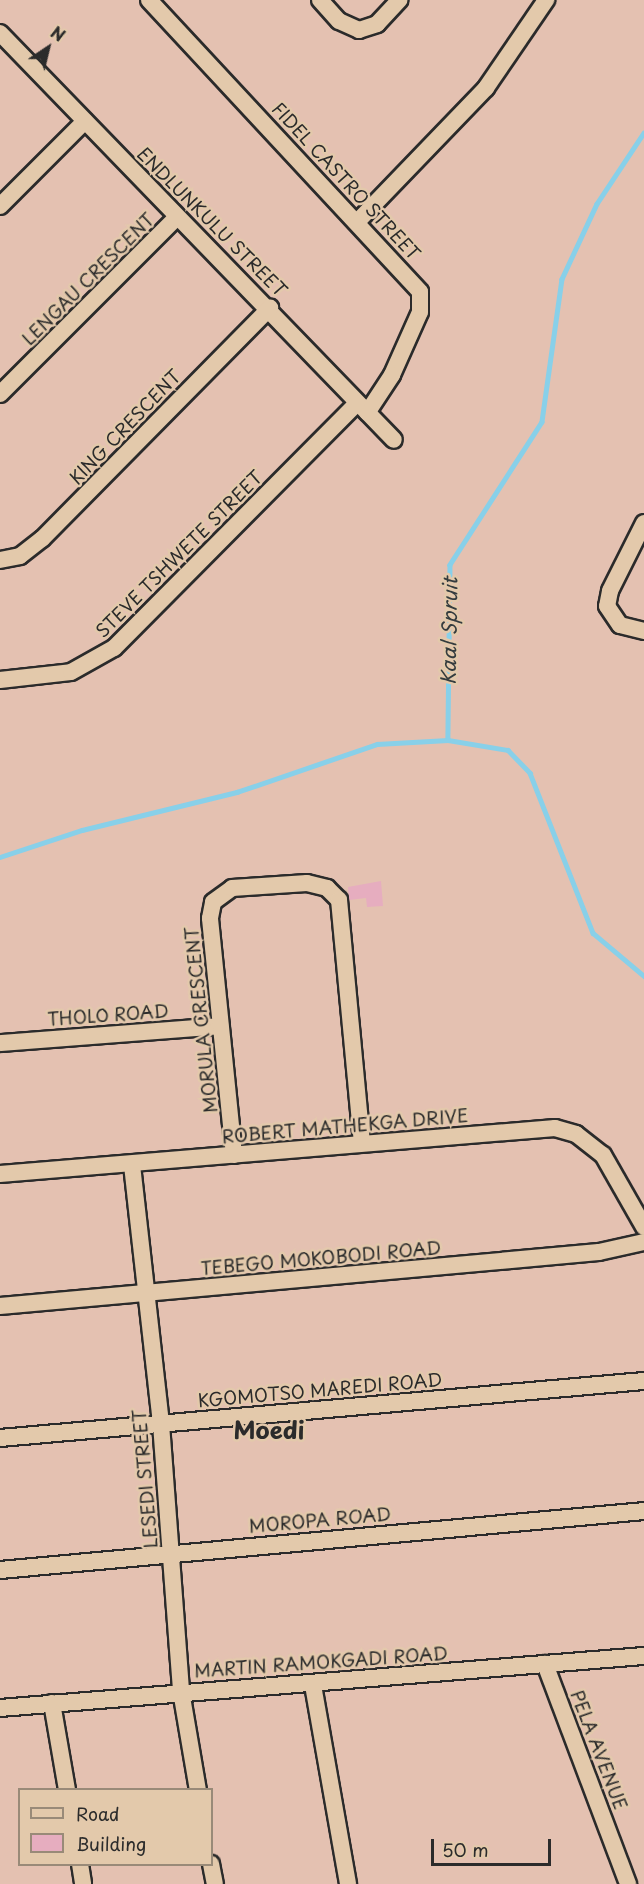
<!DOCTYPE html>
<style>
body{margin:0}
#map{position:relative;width:644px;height:1884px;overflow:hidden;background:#e4c1b1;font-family:"Playpen Sans",sans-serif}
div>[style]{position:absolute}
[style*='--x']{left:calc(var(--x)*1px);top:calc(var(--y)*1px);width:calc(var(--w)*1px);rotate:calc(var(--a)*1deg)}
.stream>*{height:4.5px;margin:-2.25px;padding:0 2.25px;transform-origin:2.25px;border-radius:2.25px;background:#88d0e9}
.building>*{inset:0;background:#e6adbf}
.roads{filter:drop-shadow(2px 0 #2b2b2b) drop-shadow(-2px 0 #2b2b2b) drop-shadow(0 2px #2b2b2b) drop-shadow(0 -2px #2b2b2b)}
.minor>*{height:16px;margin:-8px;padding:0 8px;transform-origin:8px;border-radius:8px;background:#e3c9ab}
span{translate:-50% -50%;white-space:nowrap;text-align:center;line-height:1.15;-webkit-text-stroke:5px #e3c9ab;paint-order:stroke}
.street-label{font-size:18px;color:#2b2b2b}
.water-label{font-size:20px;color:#343c3e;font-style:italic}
.district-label{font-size:24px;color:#2b2b2b;font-weight:700}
.legend{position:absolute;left:18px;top:1788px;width:195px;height:78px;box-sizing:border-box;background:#e3c9ab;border:2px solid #998a78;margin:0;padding:8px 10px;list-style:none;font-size:18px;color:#2b2b2b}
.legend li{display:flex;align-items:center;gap:12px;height:30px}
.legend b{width:30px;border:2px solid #998a78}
.north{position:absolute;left:18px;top:18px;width:60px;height:60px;-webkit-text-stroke:4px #e3c9ab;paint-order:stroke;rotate:35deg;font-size:16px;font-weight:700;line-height:24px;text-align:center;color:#2b2b2b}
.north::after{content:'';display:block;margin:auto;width:21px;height:27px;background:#2b2b2b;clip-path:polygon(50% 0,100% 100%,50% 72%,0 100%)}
.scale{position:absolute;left:431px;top:1839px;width:120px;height:27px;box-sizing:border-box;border:3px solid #2b2b2b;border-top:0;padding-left:8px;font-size:18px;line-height:21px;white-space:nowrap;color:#2b2b2b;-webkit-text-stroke:4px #e3c9ab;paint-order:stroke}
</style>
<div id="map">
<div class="stream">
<div style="--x:644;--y:133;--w:85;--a:123.5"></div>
<div style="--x:597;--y:204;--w:83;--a:115"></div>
<div style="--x:562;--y:279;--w:144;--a:98"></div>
<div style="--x:542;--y:422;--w:170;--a:122.8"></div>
<div style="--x:450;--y:565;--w:175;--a:90.7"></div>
<div style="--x:448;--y:740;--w:61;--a:9.5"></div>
<div style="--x:508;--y:750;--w:32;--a:46"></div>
<div style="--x:530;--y:773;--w:172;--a:68.5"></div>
<div style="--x:593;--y:933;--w:67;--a:40.1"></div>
<div style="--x:0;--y:857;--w:86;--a:-18.2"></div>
<div style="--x:82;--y:830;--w:160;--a:-13.8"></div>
<div style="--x:237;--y:792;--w:148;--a:-18.9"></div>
<div style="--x:377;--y:744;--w:71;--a:-3.2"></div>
</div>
<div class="building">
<div style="clip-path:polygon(381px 881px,383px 906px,367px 907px,366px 898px,349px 900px,348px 887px)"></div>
</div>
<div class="roads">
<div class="minor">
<div style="--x:149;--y:0;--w:398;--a:47.1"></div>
<div style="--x:420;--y:292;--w:20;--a:90"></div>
<div style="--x:420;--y:312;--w:69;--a:114"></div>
<div style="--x:392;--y:375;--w:45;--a:123.3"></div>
<div style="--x:320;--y:0;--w:28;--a:48"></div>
<div style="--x:339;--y:21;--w:22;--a:24"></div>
<div style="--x:359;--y:30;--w:19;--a:-18"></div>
<div style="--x:377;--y:24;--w:33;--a:-47"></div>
<div style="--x:0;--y:33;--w:566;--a:45.93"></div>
<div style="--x:0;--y:206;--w:120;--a:-45"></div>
<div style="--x:358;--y:221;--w:185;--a:-46.1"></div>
<div style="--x:486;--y:88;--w:107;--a:-55.7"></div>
<div style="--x:0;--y:394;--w:250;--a:-45"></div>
<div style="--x:644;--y:523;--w:76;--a:116.6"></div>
<div style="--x:610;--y:591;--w:15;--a:101"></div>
<div style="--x:607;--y:606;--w:23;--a:56"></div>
<div style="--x:620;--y:625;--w:25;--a:14"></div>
<div style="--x:0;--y:560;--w:20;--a:-11"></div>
<div style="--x:20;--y:556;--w:28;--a:-38"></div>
<div style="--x:42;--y:539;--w:325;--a:-45.4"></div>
<div style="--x:0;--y:680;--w:71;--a:-6.4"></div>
<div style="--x:71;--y:672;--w:49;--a:-29.2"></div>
<div style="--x:114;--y:648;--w:345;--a:-45.2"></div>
<div style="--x:0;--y:1043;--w:221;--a:-4.4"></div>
<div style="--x:234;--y:1155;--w:238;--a:-95.8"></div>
<div style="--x:210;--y:918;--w:16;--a:-79"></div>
<div style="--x:213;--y:902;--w:24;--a:-36"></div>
<div style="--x:232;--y:888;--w:75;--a:-3.8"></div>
<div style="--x:307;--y:883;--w:21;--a:14"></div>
<div style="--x:327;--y:888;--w:17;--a:45"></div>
<div style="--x:339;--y:900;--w:244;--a:84.6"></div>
<div style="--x:132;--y:1165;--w:261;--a:83.6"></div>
<div style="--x:161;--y:1424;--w:268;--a:85.7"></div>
<div style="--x:181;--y:1691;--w:100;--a:80.3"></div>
<div style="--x:0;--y:1174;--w:557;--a:-4.74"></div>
<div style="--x:555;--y:1128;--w:22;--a:16"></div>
<div style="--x:576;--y:1134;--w:34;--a:38"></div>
<div style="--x:603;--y:1155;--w:83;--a:60.3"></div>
<div style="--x:0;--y:1306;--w:601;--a:-5.15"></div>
<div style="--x:599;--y:1252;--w:46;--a:-12.5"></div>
<div style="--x:0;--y:1438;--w:647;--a:-5.06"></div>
<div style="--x:0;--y:1570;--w:647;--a:-5.23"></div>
<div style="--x:545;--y:1664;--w:235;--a:69.3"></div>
<div style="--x:313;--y:1685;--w:202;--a:80"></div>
<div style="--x:52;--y:1703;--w:88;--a:80.2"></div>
<div style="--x:0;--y:1708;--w:646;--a:-4.62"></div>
<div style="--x:80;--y:1864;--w:20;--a:81"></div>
<div style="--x:211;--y:1864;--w:20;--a:79"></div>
</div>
</div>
<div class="street-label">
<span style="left:346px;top:181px;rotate:47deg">FIDEL CASTRO STREET</span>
<span style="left:212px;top:222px;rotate:45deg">ENDLUNKULU STREET</span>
<span style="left:88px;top:279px;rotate:-45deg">LENGAU CRESCENT</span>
<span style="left:125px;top:427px;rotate:-46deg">KING CRESCENT</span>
<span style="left:179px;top:554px;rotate:-45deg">STEVE TSHWETE STREET</span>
<span style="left:108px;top:1015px;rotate:-4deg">THOLO ROAD</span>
<span style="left:201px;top:1020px;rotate:-96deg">MORULA CRESCENT</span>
<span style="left:345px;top:1126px;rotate:-5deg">ROBERT MATHEKGA DRIVE</span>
<span style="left:321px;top:1258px;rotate:-5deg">TEBEGO MOKOBODI ROAD</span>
<span style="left:320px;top:1390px;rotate:-5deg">KGOMOTSO MAREDI ROAD</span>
<span style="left:145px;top:1479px;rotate:-95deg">LESEDI STREET</span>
<span style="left:320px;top:1520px;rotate:-5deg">MOROPA ROAD</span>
<span style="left:321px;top:1662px;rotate:-4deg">MARTIN RAMOKGADI ROAD</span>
<span style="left:599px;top:1750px;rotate:69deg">PELA AVENUE</span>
</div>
<div class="water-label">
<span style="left:449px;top:631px;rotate:-89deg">Kaal Spruit</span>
</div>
<div class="district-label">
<span style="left:269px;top:1430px">Moedi</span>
</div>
<ul class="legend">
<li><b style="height:8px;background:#e3c9ab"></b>Road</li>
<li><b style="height:16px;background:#e6adbf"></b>Building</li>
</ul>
<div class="north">N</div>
<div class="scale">50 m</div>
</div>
